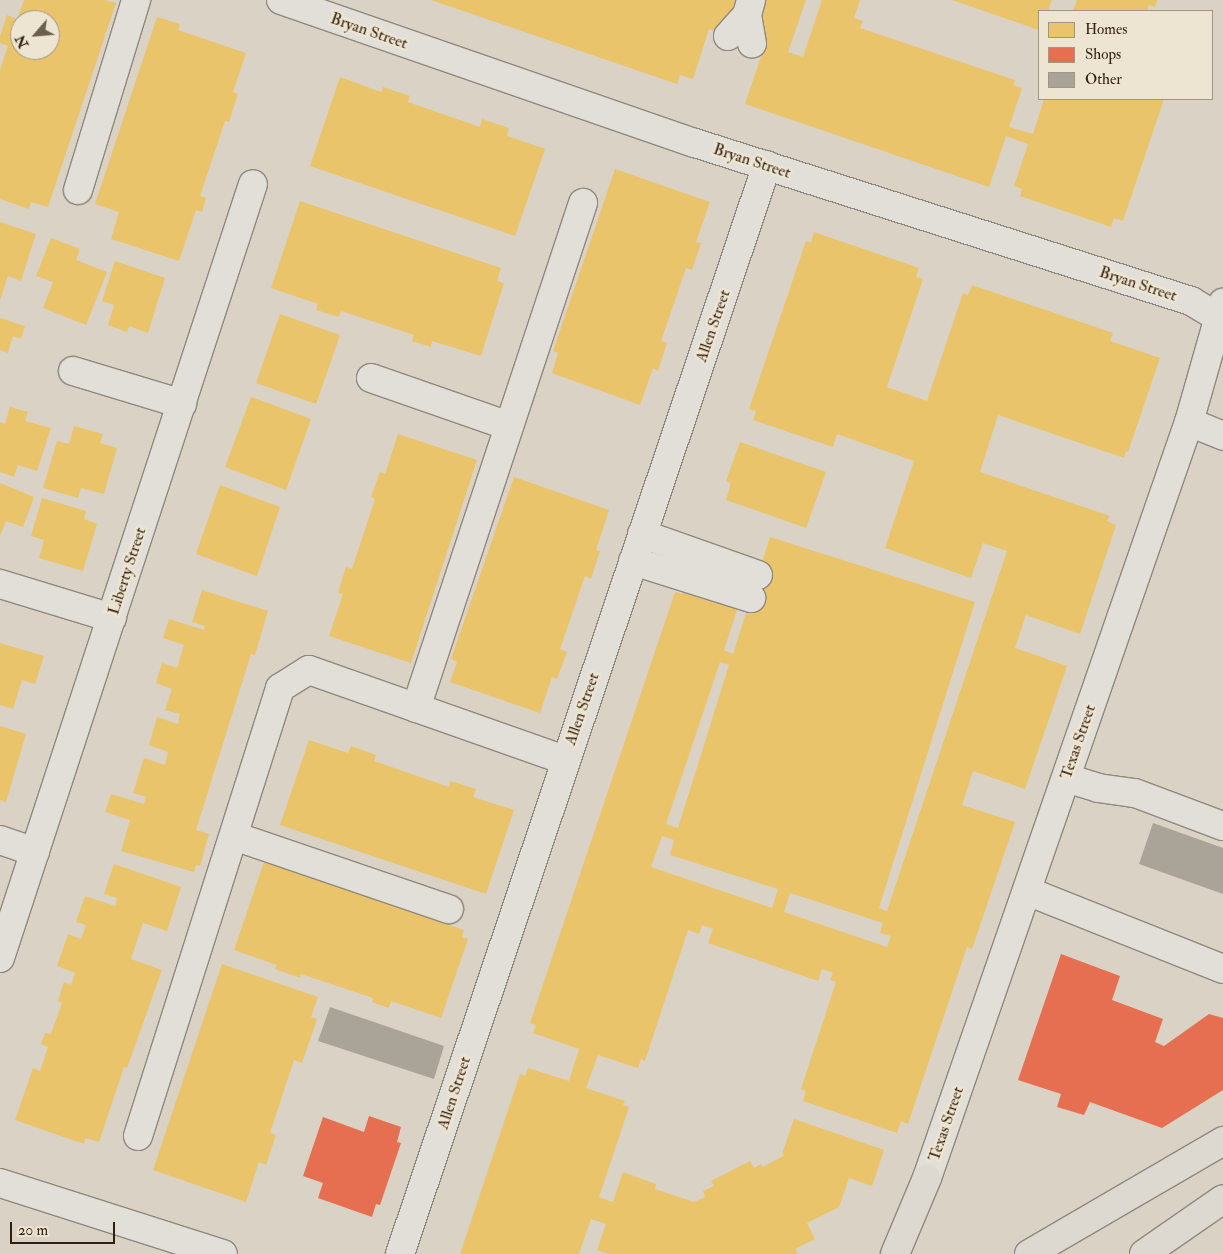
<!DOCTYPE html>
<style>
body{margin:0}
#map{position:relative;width:1223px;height:1254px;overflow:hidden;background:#dad2c4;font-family:"IM FELL Double Pica",serif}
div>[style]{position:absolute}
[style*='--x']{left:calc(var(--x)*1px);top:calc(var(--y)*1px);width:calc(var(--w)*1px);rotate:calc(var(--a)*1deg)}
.homes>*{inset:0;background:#e9c46a}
.shops>*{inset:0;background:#e76f51}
.building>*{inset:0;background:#a9a398}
.roads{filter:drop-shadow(1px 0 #8f887e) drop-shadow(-1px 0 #8f887e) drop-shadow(0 1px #8f887e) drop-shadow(0 -1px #8f887e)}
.minor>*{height:28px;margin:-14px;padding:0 14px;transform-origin:14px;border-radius:14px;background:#e2dfd8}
.major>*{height:28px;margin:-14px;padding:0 14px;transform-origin:14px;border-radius:14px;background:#ddd9d1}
.highway>*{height:28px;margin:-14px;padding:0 14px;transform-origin:14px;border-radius:14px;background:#ddd9d1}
span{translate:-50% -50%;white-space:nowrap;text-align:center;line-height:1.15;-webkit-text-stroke:5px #ede4d2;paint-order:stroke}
.street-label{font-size:16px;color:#311f0d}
.legend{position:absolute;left:1038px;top:10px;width:175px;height:90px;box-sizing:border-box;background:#ede4d2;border:1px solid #a29583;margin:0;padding:6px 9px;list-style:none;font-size:15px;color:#311f0d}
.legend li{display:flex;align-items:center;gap:10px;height:25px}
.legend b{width:25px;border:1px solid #a29583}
.north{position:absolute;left:10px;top:10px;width:50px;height:50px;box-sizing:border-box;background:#ede4d2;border:1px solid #a29583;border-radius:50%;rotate:243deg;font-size:14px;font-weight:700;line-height:20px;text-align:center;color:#311f0d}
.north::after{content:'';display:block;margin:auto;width:18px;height:22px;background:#6c5e4d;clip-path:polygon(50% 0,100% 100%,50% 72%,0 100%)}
.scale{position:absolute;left:10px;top:1222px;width:105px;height:22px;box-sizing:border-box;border:2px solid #311f0d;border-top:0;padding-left:6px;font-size:15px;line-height:18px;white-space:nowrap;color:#311f0d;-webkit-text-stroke:4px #ede4d2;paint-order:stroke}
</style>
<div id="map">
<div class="homes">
<div style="clip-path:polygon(evenodd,24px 0,105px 0,116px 3px,48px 207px,31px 202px,29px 209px,0 199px,0 70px,8px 46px,0 43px,0 36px,7px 15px,17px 19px,24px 0,20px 20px,50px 20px,50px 50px,20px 50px,20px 20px)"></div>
<div style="clip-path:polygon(431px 0,806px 0,788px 52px,803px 57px,822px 0,860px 0,854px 18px,863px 21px,860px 28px,1015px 80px,1013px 85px,1022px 88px,1009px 127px,1033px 134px,1044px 99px,1164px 99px,1123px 221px,1114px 218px,1111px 227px,1020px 196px,1022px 189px,1014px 186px,1028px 144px,1006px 136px,989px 187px,745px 104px,764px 48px,709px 29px,693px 79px,680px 75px,677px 84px)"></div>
<div style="clip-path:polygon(952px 0,1052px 0,1048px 11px,1039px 11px,1039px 30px)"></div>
<div style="clip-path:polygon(1077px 0,1157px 0,1155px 7px,1149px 5px,1147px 11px,1073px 11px)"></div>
<div style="clip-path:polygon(157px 17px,180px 24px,178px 30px,246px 53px,233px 92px,238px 94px,229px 122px,225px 121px,200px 196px,206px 198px,202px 212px,196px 210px,179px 261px,111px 239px,119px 212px,95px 204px)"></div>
<div style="clip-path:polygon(340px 77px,381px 92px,383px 87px,410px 96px,408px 102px,480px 127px,482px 119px,509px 128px,507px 136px,545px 149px,515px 236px,310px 166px)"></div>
<div style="clip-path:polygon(615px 169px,710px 202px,696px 242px,701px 243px,692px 270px,686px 268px,661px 341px,667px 343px,658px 371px,653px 368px,640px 405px,552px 373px,558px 353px,553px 351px)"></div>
<div style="clip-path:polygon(300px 201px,501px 268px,497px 281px,504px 283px,481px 356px,432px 341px,431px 347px,412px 341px,414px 335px,341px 311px,339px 317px,316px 310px,318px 304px,271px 288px)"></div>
<div style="clip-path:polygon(0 222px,36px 234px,21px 281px,8px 276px,0 300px)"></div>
<div style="clip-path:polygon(evenodd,814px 232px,919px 268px,916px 277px,923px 279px,887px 387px,927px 401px,963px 293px,968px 295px,972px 285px,1113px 333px,1110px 341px,1160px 358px,1128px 452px,1126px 451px,1124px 458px,998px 415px,980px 472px,1110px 516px,1107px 521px,1116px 525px,1080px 634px,1026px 615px,1015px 648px,1067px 666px,1025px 789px,973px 771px,962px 805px,1015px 822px,972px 949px,967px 947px,908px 1124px,901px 1121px,897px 1133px,803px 1101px,806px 1091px,801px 1089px,836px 982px,830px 980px,833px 973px,822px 969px,818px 981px,708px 943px,713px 929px,702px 925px,699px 934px,688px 930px,645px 1061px,641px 1059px,638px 1068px,598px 1055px,586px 1088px,625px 1101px,623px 1105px,629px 1107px,599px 1197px,613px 1202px,623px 1172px,656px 1184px,655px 1189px,694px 1202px,705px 1197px,703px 1191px,714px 1186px,711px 1181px,750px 1161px,754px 1168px,761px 1164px,763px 1167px,785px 1155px,782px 1154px,794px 1119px,884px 1150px,872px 1186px,849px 1178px,839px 1207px,807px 1223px,815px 1239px,795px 1249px,798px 1254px,609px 1254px,597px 1250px,606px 1224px,591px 1219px,579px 1254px,460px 1254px,520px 1074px,525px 1076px,528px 1068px,569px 1081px,579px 1049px,533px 1033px,536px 1025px,530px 1023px,675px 592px,682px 594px,685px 585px,739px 604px,724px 650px,733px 654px,770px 537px,975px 602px,879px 908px,887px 911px,1007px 551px,983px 543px,971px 578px,885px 548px,914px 461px,837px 434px,833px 447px,753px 420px,756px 411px,749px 409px,806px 241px,811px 243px,814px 232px,720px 662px,729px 665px,678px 828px,666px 824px,720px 662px,814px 232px,662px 836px,674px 840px,670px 855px,778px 889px,772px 908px,651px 867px,662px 836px,814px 232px,790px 893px,883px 923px,880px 933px,891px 936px,887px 947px,784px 912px,790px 893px)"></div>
<div style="clip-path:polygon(51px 238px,80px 249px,76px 260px,107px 272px,86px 325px,43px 308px,53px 282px,36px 276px)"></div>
<div style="clip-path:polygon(115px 261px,165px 278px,148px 333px,129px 326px,127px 332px,108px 325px,114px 305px,102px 301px)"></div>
<div style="clip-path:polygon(280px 314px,340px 335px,316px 404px,256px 383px)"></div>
<div style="clip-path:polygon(0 318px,25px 326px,21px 339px,13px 336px,8px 353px,0 350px)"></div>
<div style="clip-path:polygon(251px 397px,311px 419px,286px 490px,225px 467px)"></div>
<div style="clip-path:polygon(10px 407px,28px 412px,25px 421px,51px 428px,37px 471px,18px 465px,14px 477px,0 472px,0 422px,5px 424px)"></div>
<div style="clip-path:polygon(74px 426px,103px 434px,100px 443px,117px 448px,104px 494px,81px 488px,78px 498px,43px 488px,57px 441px,69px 444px)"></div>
<div style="clip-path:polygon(398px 434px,477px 460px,411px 663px,329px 636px,343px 594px,338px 593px,346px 567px,352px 569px,375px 499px,371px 497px,380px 472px,385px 474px)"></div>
<div style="clip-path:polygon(740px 442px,826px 472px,806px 528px,726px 500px,731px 483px,726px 481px)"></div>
<div style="clip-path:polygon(514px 477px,609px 510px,596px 550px,600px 551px,591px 579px,585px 576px,560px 649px,567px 652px,557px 679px,552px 677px,540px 713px,450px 682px,457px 662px,451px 659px)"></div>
<div style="clip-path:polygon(0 483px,34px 497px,23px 527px,6px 521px,0 536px)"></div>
<div style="clip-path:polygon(220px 485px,280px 507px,257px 576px,196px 554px)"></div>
<div style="clip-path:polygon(42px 498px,86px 511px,84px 519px,97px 524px,83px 571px,39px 558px,44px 540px,31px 536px)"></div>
<div style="clip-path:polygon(202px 590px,268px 611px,255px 655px,251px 654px,196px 830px,209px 834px,200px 866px,196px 865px,194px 872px,121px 851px,130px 820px,105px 812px,111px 794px,144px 804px,146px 797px,133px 793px,144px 758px,165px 765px,168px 752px,149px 745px,157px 717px,178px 724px,180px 714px,165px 710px,172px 689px,156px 683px,162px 663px,177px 668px,184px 645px,163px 638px,169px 619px,204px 630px,205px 626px,192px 622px)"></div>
<div style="clip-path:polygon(0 643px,44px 656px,35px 684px,22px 680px,13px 709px,0 705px)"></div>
<div style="clip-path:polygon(0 726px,26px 734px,6px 802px,0 800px)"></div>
<div style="clip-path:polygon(309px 740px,348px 753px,351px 746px,376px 755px,374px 761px,449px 787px,450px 781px,476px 789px,473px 797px,514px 810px,486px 894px,280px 825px)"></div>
<div style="clip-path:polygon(264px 862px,464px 930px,462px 937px,468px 939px,441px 1018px,391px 1001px,389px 1008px,372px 1002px,373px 998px,301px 974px,300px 978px,275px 969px,277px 965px,234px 950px)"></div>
<div style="clip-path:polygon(114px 864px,181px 887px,167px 931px,143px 923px,131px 959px,162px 970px,127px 1068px,124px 1067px,99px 1142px,85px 1138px,84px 1144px,15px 1120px,33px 1068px,40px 1071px,48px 1047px,41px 1044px,45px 1033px,51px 1034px,62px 1003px,58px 1001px,64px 982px,71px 985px,75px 973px,57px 966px,68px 934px,81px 939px,86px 925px,76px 922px,85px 896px,115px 906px,117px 898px,104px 894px)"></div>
<div style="clip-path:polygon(222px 964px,318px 997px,311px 1017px,317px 1019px,302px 1063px,294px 1060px,270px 1133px,276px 1135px,266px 1165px,259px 1162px,246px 1202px,153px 1170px)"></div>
</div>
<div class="shops">
<div style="clip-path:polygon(1061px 954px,1120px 976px,1112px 1000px,1163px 1019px,1155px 1042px,1164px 1046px,1209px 1014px,1223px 1018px,1223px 1090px,1162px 1128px,1090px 1102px,1084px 1115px,1057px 1107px,1061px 1094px,1018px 1080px)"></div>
<div style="clip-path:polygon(369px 1116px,401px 1127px,397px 1142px,401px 1143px,380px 1205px,376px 1204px,372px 1217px,318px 1198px,323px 1183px,303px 1176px,323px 1117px,364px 1132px)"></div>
</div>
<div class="building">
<div style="clip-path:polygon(1153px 823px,1223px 848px,1223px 894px,1139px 864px)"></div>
<div style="clip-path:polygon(330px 1007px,444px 1046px,434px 1079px,318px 1041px)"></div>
</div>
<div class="roads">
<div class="minor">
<div style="--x:281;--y:0;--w:438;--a:19.1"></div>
<div style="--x:695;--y:143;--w:521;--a:17.67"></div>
<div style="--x:1191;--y:301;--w:37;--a:31"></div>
<div style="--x:747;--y:15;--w:29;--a:80"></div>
<div style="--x:728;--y:36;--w:28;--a:-48"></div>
<div style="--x:747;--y:15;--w:16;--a:-75"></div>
<div style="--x:78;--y:190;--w:199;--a:-73"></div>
<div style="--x:73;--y:371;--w:114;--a:16.8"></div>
<div style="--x:371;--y:378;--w:146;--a:19.2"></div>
<div style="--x:1189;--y:422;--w:37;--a:22"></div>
<div style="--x:642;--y:534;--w:123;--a:19.5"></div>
<div style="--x:633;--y:561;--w:124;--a:17.4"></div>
<div style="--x:0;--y:584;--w:117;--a:16.9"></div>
<div style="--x:416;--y:708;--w:532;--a:-71.7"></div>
<div style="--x:1066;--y:778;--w:34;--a:17"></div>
<div style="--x:1098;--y:788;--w:37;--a:8"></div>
<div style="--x:1135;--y:793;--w:94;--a:20.6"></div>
<div style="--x:234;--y:836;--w:227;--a:18.8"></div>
<div style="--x:0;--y:840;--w:37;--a:19"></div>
<div style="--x:1027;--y:891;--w:211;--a:21.7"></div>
<div style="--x:0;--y:958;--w:814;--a:-71.9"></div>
<div style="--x:138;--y:1136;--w:470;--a:-72.4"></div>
<div style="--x:280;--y:688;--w:34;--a:-32"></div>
<div style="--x:309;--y:670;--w:271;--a:19.4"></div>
<div style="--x:927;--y:1178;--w:800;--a:-70.89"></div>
<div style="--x:1189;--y:422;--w:124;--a:-74.1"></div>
<div style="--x:0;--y:1183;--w:234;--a:17.7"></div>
<div style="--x:400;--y:1254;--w:1149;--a:-71.38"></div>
</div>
<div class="major">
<div style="--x:895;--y:1254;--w:82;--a:-67.2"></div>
<div style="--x:1029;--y:1254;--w:225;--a:-30.2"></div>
</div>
<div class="highway">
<div style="--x:1144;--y:1254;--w:96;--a:-34.8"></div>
</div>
</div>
<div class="street-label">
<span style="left:369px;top:31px;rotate:19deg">Bryan Street</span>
<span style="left:752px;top:161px;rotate:18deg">Bryan Street</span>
<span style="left:1138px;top:284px;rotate:18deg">Bryan Street</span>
<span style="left:713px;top:326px;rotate:-71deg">Allen Street</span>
<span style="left:127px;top:571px;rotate:-72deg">Liberty Street</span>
<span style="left:582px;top:709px;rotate:-71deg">Allen Street</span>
<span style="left:1078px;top:742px;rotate:-71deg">Texas Street</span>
<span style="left:454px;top:1093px;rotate:-72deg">Allen Street</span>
<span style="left:946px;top:1124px;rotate:-71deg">Texas Street</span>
</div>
<ul class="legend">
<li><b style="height:14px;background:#e9c46a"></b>Homes</li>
<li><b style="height:14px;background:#e76f51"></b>Shops</li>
<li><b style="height:14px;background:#a9a398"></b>Other</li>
</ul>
<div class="north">N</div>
<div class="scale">20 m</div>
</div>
